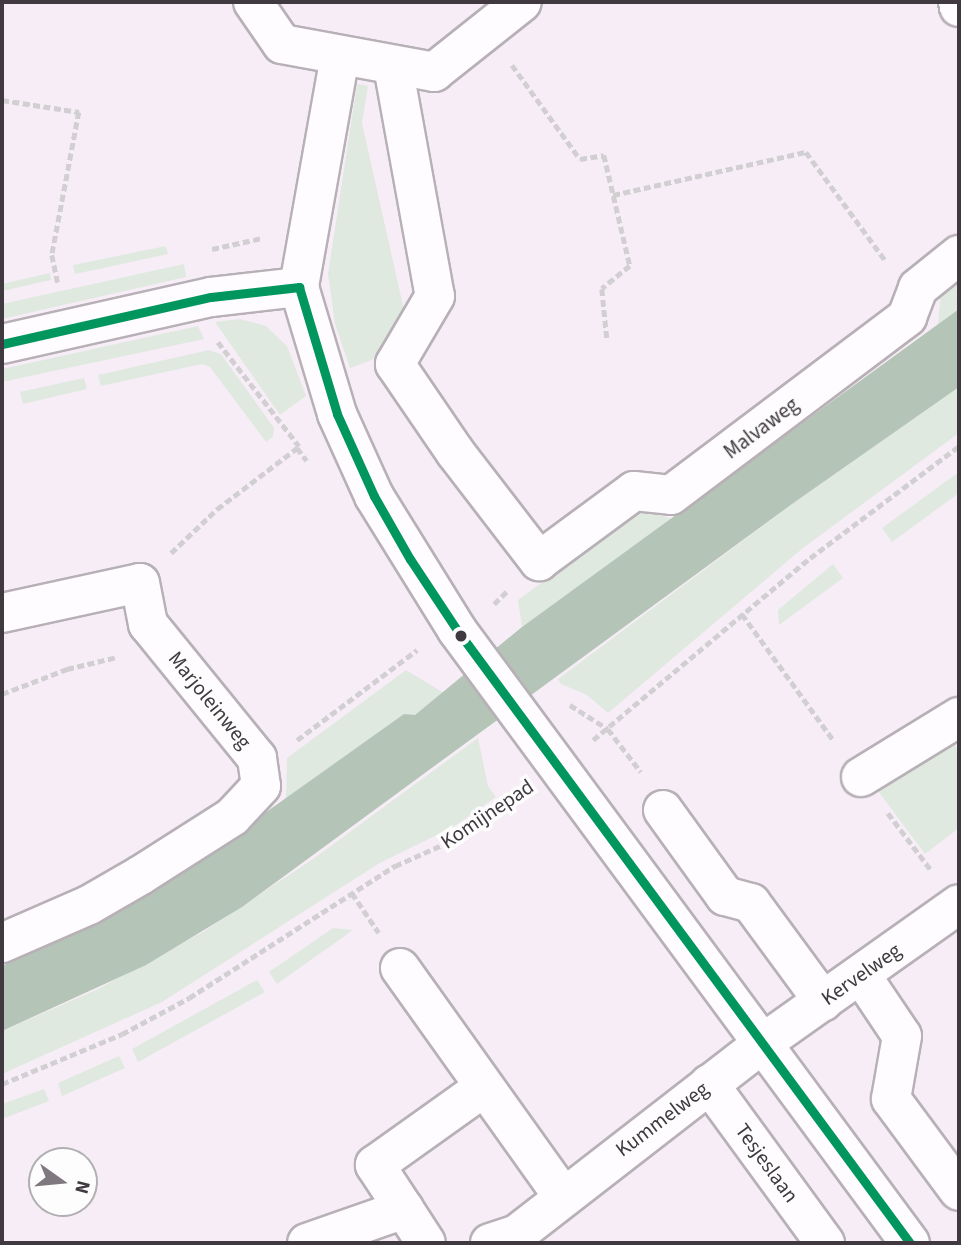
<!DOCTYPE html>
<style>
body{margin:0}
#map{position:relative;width:961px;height:1245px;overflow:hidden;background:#f7edf6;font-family:"Source Sans 3",sans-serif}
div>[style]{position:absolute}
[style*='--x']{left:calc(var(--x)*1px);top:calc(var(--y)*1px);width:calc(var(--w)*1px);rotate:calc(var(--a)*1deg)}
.green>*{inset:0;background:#dfe9e0}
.water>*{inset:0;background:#b4c4b6}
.path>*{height:4.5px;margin-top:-2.25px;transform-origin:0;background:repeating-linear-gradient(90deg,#d2cfd2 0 7px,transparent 0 10.5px)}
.roads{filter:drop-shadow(2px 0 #b8b0b7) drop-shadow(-2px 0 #b8b0b7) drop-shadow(0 2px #b8b0b7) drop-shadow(0 -2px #b8b0b7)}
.minor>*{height:38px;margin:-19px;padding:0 19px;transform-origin:19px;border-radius:19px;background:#fefcfe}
.bus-1>*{height:9px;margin:-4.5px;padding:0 4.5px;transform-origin:4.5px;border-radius:4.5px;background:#00965e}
.dots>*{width:19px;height:19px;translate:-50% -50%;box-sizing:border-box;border:4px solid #fdfdfd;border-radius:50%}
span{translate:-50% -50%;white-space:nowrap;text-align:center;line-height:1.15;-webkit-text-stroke:7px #fdfdfd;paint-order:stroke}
.street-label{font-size:21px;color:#40393f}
.frame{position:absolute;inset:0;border:4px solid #40393f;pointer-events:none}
.north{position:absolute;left:28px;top:1147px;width:70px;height:70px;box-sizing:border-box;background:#fdfdfd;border:2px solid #b1afb1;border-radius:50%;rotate:105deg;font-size:19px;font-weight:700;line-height:28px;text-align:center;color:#40393f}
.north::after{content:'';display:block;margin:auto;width:24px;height:32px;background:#80787f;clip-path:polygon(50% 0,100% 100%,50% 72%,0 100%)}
</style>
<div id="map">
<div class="green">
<div style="clip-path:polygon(357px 84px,368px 86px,362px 123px,404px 310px,372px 360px,350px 368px,335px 324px,328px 274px)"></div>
<div style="clip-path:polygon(166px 246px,168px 254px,75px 274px,73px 265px)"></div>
<div style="clip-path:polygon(184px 264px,186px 277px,2px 319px,2px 304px)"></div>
<div style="clip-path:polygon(50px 273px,51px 280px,2px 291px,2px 284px)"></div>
<div style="clip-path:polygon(959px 277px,959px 309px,938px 324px,941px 290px)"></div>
<div style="clip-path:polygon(240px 319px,266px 326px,287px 346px,306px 396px,280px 415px,215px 322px)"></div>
<div style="clip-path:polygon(198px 326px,204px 339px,2px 382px,2px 369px)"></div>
<div style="clip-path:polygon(209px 350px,221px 354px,274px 428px,273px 437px,266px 442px,210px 367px,202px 364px,101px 386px,98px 375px)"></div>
<div style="clip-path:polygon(84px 378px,87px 389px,23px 404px,20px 392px)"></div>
<div style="clip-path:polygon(959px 387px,959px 433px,803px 548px,608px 713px,587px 695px,561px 684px,558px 679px,792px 504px)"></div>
<div style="clip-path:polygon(959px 472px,959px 493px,892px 542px,882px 528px)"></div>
<div style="clip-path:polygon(641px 510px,673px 519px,522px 627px,518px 600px)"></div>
<div style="clip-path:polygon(833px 564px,843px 578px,779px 625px,778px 610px)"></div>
<div style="clip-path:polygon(406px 670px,444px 693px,415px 716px,404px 714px,286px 802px,287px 758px)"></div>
<div style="clip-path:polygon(947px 734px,959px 751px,959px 828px,925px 854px,875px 787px)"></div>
<div style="clip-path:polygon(478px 738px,488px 786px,496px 797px,453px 827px,378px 864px,162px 1002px,2px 1074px,2px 1031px,96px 990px,203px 932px,313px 859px)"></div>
<div style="clip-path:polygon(333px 928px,353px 930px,277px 984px,269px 972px)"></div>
<div style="clip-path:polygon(257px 980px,265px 992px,138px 1062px,132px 1049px)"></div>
<div style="clip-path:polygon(119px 1056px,125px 1068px,62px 1096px,58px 1083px)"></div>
<div style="clip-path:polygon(44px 1089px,49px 1101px,2px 1119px,2px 1104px)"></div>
</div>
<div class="water">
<div style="clip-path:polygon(959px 309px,959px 387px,792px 504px,242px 907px,146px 965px,2px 1031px,2px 966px,161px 887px,404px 714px,415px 715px,522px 627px)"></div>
</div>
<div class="path">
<div style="--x:512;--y:65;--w:116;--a:54.1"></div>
<div style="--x:580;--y:159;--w:24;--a:-9"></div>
<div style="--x:604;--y:155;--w:114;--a:76.8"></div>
<div style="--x:630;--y:266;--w:36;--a:141"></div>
<div style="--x:602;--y:289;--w:49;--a:84.2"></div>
<div style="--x:2;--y:100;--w:78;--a:8.9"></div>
<div style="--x:79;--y:112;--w:146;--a:100.7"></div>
<div style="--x:52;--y:255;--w:29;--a:78"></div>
<div style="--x:613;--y:195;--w:198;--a:-12.6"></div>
<div style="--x:806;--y:152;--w:134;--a:53.8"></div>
<div style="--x:212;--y:249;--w:51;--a:-12.4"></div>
<div style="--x:218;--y:342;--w:132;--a:52.1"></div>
<div style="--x:171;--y:553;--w:64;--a:-43.7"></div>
<div style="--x:217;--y:509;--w:101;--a:-37.3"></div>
<div style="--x:297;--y:448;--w:16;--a:52"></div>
<div style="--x:494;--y:604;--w:20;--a:-45"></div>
<div style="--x:742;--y:614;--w:157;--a:54.1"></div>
<div style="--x:2;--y:694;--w:70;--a:-21"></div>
<div style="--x:67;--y:669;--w:51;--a:-13.5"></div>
<div style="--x:570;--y:705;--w:45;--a:32.3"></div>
<div style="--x:608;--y:729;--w:54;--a:52.5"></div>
<div style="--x:297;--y:740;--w:150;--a:-36.9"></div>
<div style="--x:593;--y:740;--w:283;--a:-40"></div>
<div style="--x:810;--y:558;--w:186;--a:-36.9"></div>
<div style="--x:888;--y:813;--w:71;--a:53"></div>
<div style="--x:352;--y:893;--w:48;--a:56"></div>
<div style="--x:2;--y:1084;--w:130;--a:-22.6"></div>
<div style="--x:122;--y:1034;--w:76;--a:-28.2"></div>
<div style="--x:189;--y:998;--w:245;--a:-32.7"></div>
<div style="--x:395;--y:866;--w:66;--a:-24.2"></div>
<div style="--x:455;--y:839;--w:81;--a:-35.5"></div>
</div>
<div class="roads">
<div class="minor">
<div style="--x:253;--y:2;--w:51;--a:55.4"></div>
<div style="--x:282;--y:44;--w:155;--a:10.4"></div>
<div style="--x:434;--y:72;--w:112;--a:-38.5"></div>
<div style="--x:958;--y:2;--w:5;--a:79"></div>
<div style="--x:340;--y:56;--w:235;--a:100.1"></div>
<div style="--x:299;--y:287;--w:133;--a:73.3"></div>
<div style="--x:337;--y:414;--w:90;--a:65.7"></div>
<div style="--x:374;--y:496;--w:158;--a:58.2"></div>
<div style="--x:457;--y:630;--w:762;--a:53.54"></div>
<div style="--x:393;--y:66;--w:234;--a:79.7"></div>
<div style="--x:435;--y:296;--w:79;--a:120.5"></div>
<div style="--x:395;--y:364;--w:107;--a:55.7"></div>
<div style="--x:455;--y:452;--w:138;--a:52.4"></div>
<div style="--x:539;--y:561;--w:118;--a:-36.4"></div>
<div style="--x:634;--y:491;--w:37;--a:6"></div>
<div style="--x:671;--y:495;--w:296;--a:-37"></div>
<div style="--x:907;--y:317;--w:31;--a:-69"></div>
<div style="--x:918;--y:288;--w:53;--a:-38.8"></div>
<div style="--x:2;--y:344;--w:214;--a:-12.7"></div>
<div style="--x:211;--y:297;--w:89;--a:-6.5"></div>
<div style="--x:2;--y:613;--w:141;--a:-12.3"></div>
<div style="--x:140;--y:583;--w:42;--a:79"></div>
<div style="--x:148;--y:624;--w:173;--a:50.9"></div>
<div style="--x:257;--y:758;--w:28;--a:82"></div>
<div style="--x:261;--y:786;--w:42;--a:133.1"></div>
<div style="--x:232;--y:817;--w:108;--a:147.5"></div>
<div style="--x:141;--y:875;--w:60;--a:150"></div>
<div style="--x:89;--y:905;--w:95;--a:156.4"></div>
<div style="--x:861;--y:777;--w:115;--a:-31.5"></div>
<div style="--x:663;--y:810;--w:106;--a:54.2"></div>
<div style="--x:725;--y:896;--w:27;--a:15"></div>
<div style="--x:751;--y:903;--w:122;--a:53.7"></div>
<div style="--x:400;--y:968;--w:279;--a:54.5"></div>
<div style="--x:861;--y:975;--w:73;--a:56.1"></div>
<div style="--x:902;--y:1036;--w:64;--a:99.9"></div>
<div style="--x:891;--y:1099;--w:114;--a:53.5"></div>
<div style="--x:709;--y:1084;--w:197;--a:53.9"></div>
<div style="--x:404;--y:1209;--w:53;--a:-123.4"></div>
<div style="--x:375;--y:1165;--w:133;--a:-35.5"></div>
<div style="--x:307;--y:1243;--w:103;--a:-19.3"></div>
<div style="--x:404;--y:1209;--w:40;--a:57.1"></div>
<div style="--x:490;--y:1243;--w:28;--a:-18"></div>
<div style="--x:517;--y:1234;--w:311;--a:-37.8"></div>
<div style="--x:763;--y:1043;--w:240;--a:-35.3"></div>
</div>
</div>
<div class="bus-1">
<div style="--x:2;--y:344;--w:214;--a:-12.7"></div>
<div style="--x:211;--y:297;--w:89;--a:-6.5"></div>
<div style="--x:299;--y:287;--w:133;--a:73.3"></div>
<div style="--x:337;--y:414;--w:90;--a:65.7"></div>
<div style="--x:374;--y:496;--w:73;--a:60.3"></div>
<div style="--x:410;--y:559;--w:85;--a:56.5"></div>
<div style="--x:457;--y:630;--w:762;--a:53.54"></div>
</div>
<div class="dots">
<div style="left:461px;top:636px;background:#40393f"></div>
</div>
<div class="street-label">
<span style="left:761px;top:428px;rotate:-37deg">Malvaweg</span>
<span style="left:210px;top:700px;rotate:51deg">Marjoleinweg</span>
<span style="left:487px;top:814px;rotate:-34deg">Komijnepad</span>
<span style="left:861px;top:974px;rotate:-35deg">Kervelweg</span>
<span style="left:662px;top:1119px;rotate:-37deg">Kummelweg</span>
<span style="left:767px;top:1163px;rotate:54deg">Tesjeslaan</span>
</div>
<div class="frame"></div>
<div class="north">N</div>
</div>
